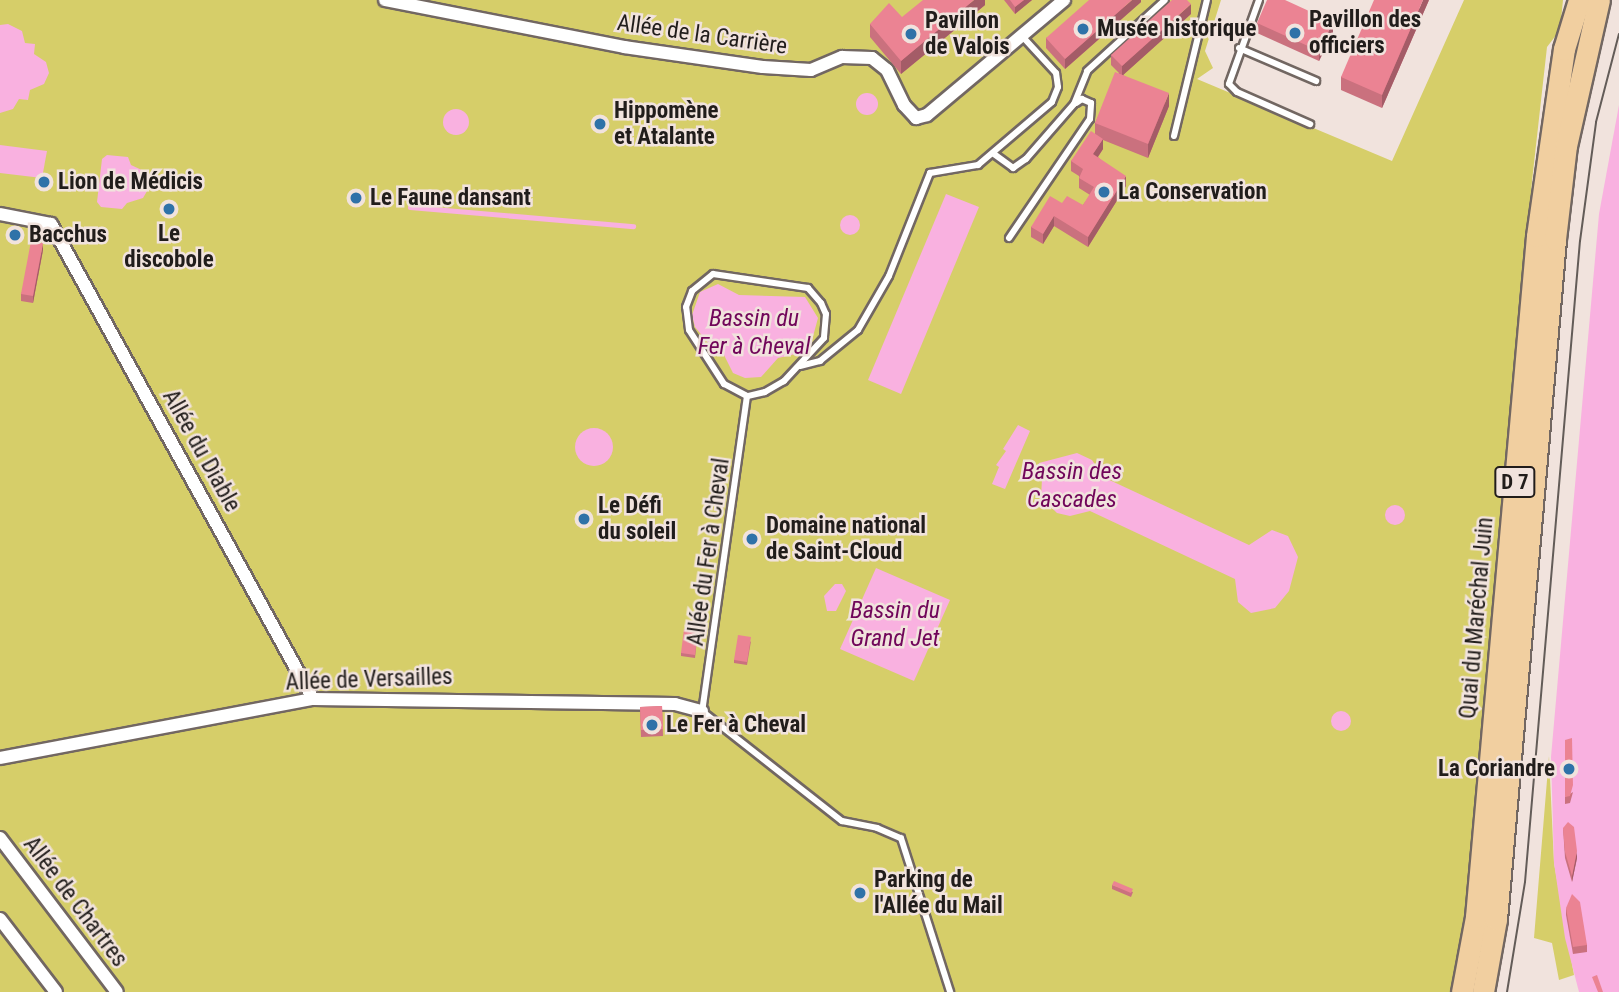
<!DOCTYPE html>
<meta charset="utf-8">
<style>
body{margin:0}
#map{position:relative;width:1619px;height:992px;overflow:hidden;background:#f1e3dd;font-family:"Roboto Condensed",sans-serif}
div>[style]{position:absolute}
[style*='--x']{left:calc(var(--x)*1px);top:calc(var(--y)*1px);width:calc(var(--w)*1px);rotate:calc(var(--a)*1deg)}
.green>*{inset:0;background:#d6ce69}
.water>*{inset:0;background:#f9b1e0}
.round{border-radius:50%}
.stream>*{height:4.5px;margin:-2.25px;padding:0 2.25px;transform-origin:2.25px;border-radius:2.25px;background:#f9b1e0}
.roads{filter:drop-shadow(2px 0 #726762) drop-shadow(-2px 0 #726762) drop-shadow(0 2px #726762) drop-shadow(0 -2px #726762)}
.lane>*{height:6px;margin:-3px;padding:0 3px;transform-origin:3px;border-radius:3px;background:#fff}
.street>*{height:12px;margin:-6px;padding:0 6px;transform-origin:6px;border-radius:6px;background:#fff}
.primary>*{height:21px;margin:-10.5px;padding:0 10.5px;transform-origin:10.5px;border-radius:10.5px;background:#f1cfa0}
.tram>*{height:2px;margin:-1px;padding:0 1px;transform-origin:1px;border-radius:1px;background:#635c58}
.wall>*{inset:0;background:#ca717e}
.shaded-wall>*{inset:0;background:#a45c67}
.building>*{inset:0;background:#eb8393}
.dots>*{width:19px;height:19px;translate:-50% -50%;box-sizing:border-box;border:4px solid #f1e3dd;border-radius:50%}
span{translate:-50% -50%;white-space:nowrap;text-align:center;line-height:1.15;-webkit-text-stroke:5px #f1e3dd;paint-order:stroke}
.shield-label span{padding:2px 5px;background:#f1e3dd;border:2px solid;border-radius:5px;-webkit-text-stroke-width:0}
.shield-label{font-size:21px;color:#211d1b;font-weight:700}
.poi-label{font-size:23px;color:#211d1b;font-weight:700}
.left{translate:0 -50%;text-align:left}
.right{translate:-100% -50%;text-align:right}
.street-label{font-size:23px;color:#211d1b}
.water-label{font-size:24px;color:#71065a;font-style:italic}
</style>
<div id="map">
<div class="green">
<div style="clip-path:polygon(0 0,1221px 0,1205px 51px,1213px 68px,1197px 79px,1392px 161px,1464px 0,1563px 0,1560px 30px,1547px 47px,1532px 181px,1476px 897px,1454px 992px,0 992px)"></div>
<div style="clip-path:polygon(1549px 756px,1554px 863px,1574px 975px,1559px 980px,1552px 943px,1534px 938px)"></div>
</div>
<div class="water">
<div style="clip-path:polygon(8px 24px,22px 31px,25px 43px,35px 44px,34px 54px,46px 62px,49px 73px,44px 84px,30px 90px,28px 100px,19px 99px,13px 109px,0 113px,0 25px)"></div>
<div class="round" style="left:856px;top:93px;width:22px;height:22px"></div>
<div style="clip-path:polygon(1619px 105px,1619px 992px,1579px 992px,1565px 938px,1554px 863px,1551px 757px,1599px 214px)"></div>
<div class="round" style="left:443px;top:109px;width:26px;height:26px"></div>
<div style="clip-path:polygon(0 145px,47px 151px,42px 178px,0 173px)"></div>
<div style="clip-path:polygon(107px 155px,128px 157px,131px 165px,146px 172px,150px 186px,143px 198px,127px 203px,122px 209px,101px 207px,97px 202px,102px 159px)"></div>
<div style="clip-path:polygon(946px 194px,979px 207px,901px 394px,868px 380px)"></div>
<div class="round" style="left:840px;top:215px;width:20px;height:20px"></div>
<div style="clip-path:polygon(718px 284px,739px 295px,805px 297px,818px 318px,812px 340px,792px 355px,778px 358px,761px 377px,745px 378px,733px 373px,722px 351px,709px 344px,695px 327px,692px 315px,700px 292px)"></div>
<div style="clip-path:polygon(1018px 425px,1030px 431px,1005px 489px,992px 484px,999px 467px,996px 465px,1006px 451px,1003px 449px)"></div>
<div class="round" style="left:575px;top:428px;width:38px;height:38px"></div>
<div style="clip-path:polygon(1077px 453px,1092px 460px,1103px 477px,1249px 545px,1272px 530px,1288px 536px,1298px 557px,1289px 591px,1275px 608px,1251px 613px,1238px 602px,1235px 579px,1090px 511px,1070px 516px,1057px 513px,1041px 497px,1042px 479px,1034px 476px,1039px 463px)"></div>
<div class="round" style="left:1385px;top:505px;width:20px;height:20px"></div>
<div style="clip-path:polygon(876px 568px,950px 600px,914px 681px,840px 649px)"></div>
<div style="clip-path:polygon(835px 584px,842px 584px,846px 591px,836px 611px,827px 611px,824px 596px)"></div>
<div class="round" style="left:1331px;top:711px;width:20px;height:20px"></div>
</div>
<div class="stream">
<div style="--x:410;--y:207;--w:224;--a:4.9"></div>
</div>
<div class="roads">
<div class="lane">
<div style="--x:1259;--y:0;--w:89;--a:109.7"></div>
<div style="--x:1229;--y:84;--w:11;--a:45"></div>
<div style="--x:1237;--y:92;--w:80;--a:23.7"></div>
<div style="--x:1239;--y:48;--w:84;--a:23.2"></div>
<div style="--x:1174;--y:136;--w:140;--a:-76.4"></div>
<div style="--x:994;--y:154;--w:24;--a:36"></div>
<div style="--x:1013;--y:168;--w:16;--a:-35"></div>
<div style="--x:1026;--y:159;--w:73;--a:-48.9"></div>
<div style="--x:1074;--y:104;--w:35;--a:-68"></div>
<div style="--x:1087;--y:71;--w:105;--a:-42.3"></div>
<div style="--x:1009;--y:238;--w:144;--a:-55.8"></div>
<div style="--x:1090;--y:119;--w:16;--a:-86"></div>
<div style="--x:1091;--y:103;--w:10;--a:-156"></div>
<div style="--x:1082;--y:99;--w:7;--a:146"></div>
<div style="--x:713;--y:274;--w:96;--a:8.4"></div>
<div style="--x:808;--y:288;--w:20;--a:49"></div>
<div style="--x:821;--y:303;--w:12;--a:66"></div>
<div style="--x:826;--y:314;--w:24;--a:95"></div>
<div style="--x:824;--y:338;--w:59;--a:132.9"></div>
<div style="--x:784;--y:381;--w:22;--a:150"></div>
<div style="--x:765;--y:392;--w:18;--a:167"></div>
<div style="--x:747;--y:396;--w:26;--a:-152"></div>
<div style="--x:724;--y:384;--w:64;--a:-122.9"></div>
<div style="--x:689;--y:330;--w:23;--a:-97"></div>
<div style="--x:686;--y:307;--w:17;--a:-69"></div>
<div style="--x:692;--y:291;--w:27;--a:-39"></div>
<div style="--x:800;--y:366;--w:21;--a:-14"></div>
<div style="--x:820;--y:361;--w:49;--a:-39.2"></div>
<div style="--x:858;--y:330;--w:62;--a:-60.1"></div>
<div style="--x:889;--y:276;--w:111;--a:-68.3"></div>
<div style="--x:930;--y:173;--w:49;--a:-9.5"></div>
<div style="--x:978;--y:165;--w:97;--a:-40.4"></div>
<div style="--x:1052;--y:102;--w:16;--a:-68"></div>
<div style="--x:1058;--y:87;--w:14;--a:-98"></div>
<div style="--x:1056;--y:73;--w:50;--a:-132.6"></div>
<div style="--x:747;--y:396;--w:318;--a:98.1"></div>
<div style="--x:702;--y:711;--w:178;--a:38.2"></div>
<div style="--x:842;--y:821;--w:36;--a:11"></div>
<div style="--x:877;--y:828;--w:26;--a:23"></div>
<div style="--x:901;--y:838;--w:162;--a:72.3"></div>
</div>
<div class="street">
<div style="--x:385;--y:0;--w:244;--a:11.1"></div>
<div style="--x:624;--y:47;--w:140;--a:8.2"></div>
<div style="--x:763;--y:67;--w:48;--a:3.6"></div>
<div style="--x:811;--y:70;--w:34;--a:-23"></div>
<div style="--x:842;--y:57;--w:30;--a:2"></div>
<div style="--x:872;--y:58;--w:19;--a:39"></div>
<div style="--x:887;--y:70;--w:39;--a:64"></div>
<div style="--x:904;--y:105;--w:18;--a:47"></div>
<div style="--x:916;--y:118;--w:11;--a:-15"></div>
<div style="--x:927;--y:115;--w:179;--a:-40"></div>
<div style="--x:0;--y:214;--w:52;--a:11.1"></div>
<div style="--x:51;--y:224;--w:542;--a:61.12"></div>
<div style="--x:0;--y:758;--w:319;--a:-10.7"></div>
<div style="--x:313;--y:699;--w:362;--a:0.8"></div>
<div style="--x:675;--y:704;--w:28;--a:15"></div>
<div style="--x:0;--y:838;--w:193;--a:52.8"></div>
<div style="--x:0;--y:919;--w:92;--a:52.5"></div>
</div>
<div class="primary">
<div style="--x:1462;--y:992;--w:76;--a:-79.4"></div>
<div style="--x:1476;--y:917;--w:684;--a:-84.88"></div>
<div style="--x:1537;--y:236;--w:189;--a:-81.8"></div>
<div style="--x:1564;--y:49;--w:51;--a:-73"></div>
<div style="--x:1483;--y:992;--w:74;--a:-79.9"></div>
<div style="--x:1496;--y:919;--w:683;--a:-85.04"></div>
<div style="--x:1555;--y:239;--w:94;--a:-83.3"></div>
<div style="--x:1566;--y:146;--w:150;--a:-77.3"></div>
</div>
</div>
<div class="tram">
<div style="--x:1507;--y:992;--w:111;--a:-80.7"></div>
<div style="--x:1525;--y:882;--w:643;--a:-85.1"></div>
<div style="--x:1580;--y:241;--w:120;--a:-82.3"></div>
<div style="--x:1596;--y:122;--w:91;--a:-75.4"></div>
</div>
<div class="wall">
<div style="clip-path:polygon(985px 0,985px 5px,901px 74px,870px 37px,870px 24px)"></div>
<div style="clip-path:polygon(1004px 0,1032px 0,1015px 14px)"></div>
<div style="clip-path:polygon(1141px 0,1141px 2px,1065px 69px,1046px 48px,1046px 38px)"></div>
<div style="clip-path:polygon(1429px 0,1382px 108px,1341px 90px,1341px 77px)"></div>
<div style="clip-path:polygon(1191px 14px,1123px 75px,1169px 106px,1148px 158px,1103px 140px,1103px 149px,1098px 157px,1126px 186px,1088px 247px,1054px 226px,1043px 244px,1031px 237px,1031px 227px,1062px 203px,1083px 205px,1090px 195px,1079px 188px,1079px 176px,1071px 171px,1071px 161px,1095px 134px,1095px 123px,1119px 73px,1111px 65px,1111px 55px)"></div>
<div style="clip-path:polygon(1257px 23px,1333px 32px,1319px 61px,1257px 33px)"></div>
<div style="clip-path:polygon(43px 250px,33px 303px,21px 301px,21px 294px)"></div>
<div style="clip-path:polygon(698px 630px,695px 658px,681px 656px,681px 653px)"></div>
<div style="clip-path:polygon(751px 641px,747px 665px,734px 663px,734px 660px)"></div>
<div style="clip-path:polygon(662px 706px,663px 736px,641px 737px,640px 707px)"></div>
<div style="clip-path:polygon(1573px 792px,1570px 803px,1565px 804px,1565px 797px)"></div>
<div style="clip-path:polygon(1563px 828px,1577px 858px,1572px 882px,1565px 858px)"></div>
<div style="clip-path:polygon(1112px 885px,1133px 892px,1131px 897px,1112px 889px)"></div>
<div style="clip-path:polygon(1566px 908px,1587px 945px,1587px 952px,1573px 954px,1566px 915px)"></div>
</div>
<div class="shaded-wall">
<div style="clip-path:polygon(974px 0,985px 0,985px 5px,901px 74px,901px 61px)"></div>
<div style="clip-path:polygon(1024px 0,1032px 0,1015px 14px,1015px 7px)"></div>
<div style="clip-path:polygon(1132px 0,1141px 0,1141px 2px,1065px 69px,1065px 59px)"></div>
<div style="clip-path:polygon(1423px 0,1429px 0,1382px 108px,1382px 95px)"></div>
<div style="clip-path:polygon(1191px 4px,1191px 14px,1122px 76px,1122px 66px)"></div>
<div style="clip-path:polygon(1333px 22px,1333px 32px,1319px 61px,1319px 51px)"></div>
<div style="clip-path:polygon(1169px 93px,1169px 106px,1148px 158px,1148px 144px)"></div>
<div style="clip-path:polygon(1103px 139px,1103px 149px,1093px 164px,1093px 154px)"></div>
<div style="clip-path:polygon(1126px 176px,1126px 186px,1088px 247px,1088px 237px)"></div>
<div style="clip-path:polygon(1054px 216px,1054px 226px,1043px 244px,1043px 234px)"></div>
<div style="clip-path:polygon(43px 243px,43px 250px,33px 303px,33px 296px)"></div>
<div style="clip-path:polygon(1577px 851px,1577px 858px,1572px 882px,1572px 876px)"></div>
</div>
<div class="building">
<div style="clip-path:polygon(923px 0,974px 0,901px 61px,870px 24px,889px 3px,902px 17px)"></div>
<div style="clip-path:polygon(1010px 0,1024px 0,1015px 7px)"></div>
<div style="clip-path:polygon(1089px 0,1132px 0,1065px 59px,1046px 38px)"></div>
<div style="clip-path:polygon(1172px 0,1187px 0,1191px 4px,1122px 66px,1111px 55px)"></div>
<div style="clip-path:polygon(1267px 0,1285px 0,1333px 22px,1319px 51px,1257px 23px)"></div>
<div style="clip-path:polygon(1374px 0,1423px 0,1382px 95px,1341px 77px)"></div>
<div style="clip-path:polygon(1115px 72px,1169px 93px,1148px 144px,1095px 123px)"></div>
<div style="clip-path:polygon(1091px 131px,1103px 139px,1093px 154px,1126px 176px,1088px 237px,1054px 216px,1043px 234px,1031px 227px,1050px 196px,1062px 203px,1067px 196px,1083px 205px,1094px 187px,1079px 178px,1083px 169px,1071px 161px)"></div>
<div style="clip-path:polygon(31px 241px,43px 243px,33px 296px,21px 294px)"></div>
<div style="clip-path:polygon(684px 629px,698px 630px,695px 655px,681px 653px)"></div>
<div style="clip-path:polygon(738px 635px,751px 637px,747px 662px,734px 660px)"></div>
<div style="clip-path:polygon(662px 706px,663px 729px,641px 730px,640px 707px)"></div>
<div style="clip-path:polygon(1572px 738px,1573px 785px,1570px 796px,1565px 797px,1565px 740px)"></div>
<div style="clip-path:polygon(1568px 822px,1574px 827px,1577px 851px,1572px 876px,1565px 852px,1563px 828px)"></div>
<div style="clip-path:polygon(1114px 881px,1133px 889px,1131px 893px,1112px 885px)"></div>
<div style="clip-path:polygon(1572px 894px,1580px 902px,1587px 945px,1573px 947px,1566px 908px)"></div>
<div style="clip-path:polygon(1597px 975px,1603px 992px,1598px 992px,1592px 977px)"></div>
</div>
<div class="dots">
<div style="left:1083px;top:29px;background:#2f72a8"></div>
<div style="left:1295px;top:33px;background:#2f72a8"></div>
<div style="left:911px;top:34px;background:#2f72a8"></div>
<div style="left:600px;top:124px;background:#2f72a8"></div>
<div style="left:44px;top:182px;background:#2f72a8"></div>
<div style="left:1104px;top:192px;background:#2f72a8"></div>
<div style="left:356px;top:198px;background:#2f72a8"></div>
<div style="left:169px;top:209px;background:#2f72a8"></div>
<div style="left:15px;top:235px;background:#2f72a8"></div>
<div style="left:584px;top:519px;background:#2f72a8"></div>
<div style="left:752px;top:539px;background:#2f72a8"></div>
<div style="left:652px;top:725px;background:#2f72a8"></div>
<div style="left:1569px;top:769px;background:#2f72a8"></div>
<div style="left:860px;top:893px;background:#2f72a8"></div>
</div>
<div class="shield-label">
<span style="left:1515px;top:482px">D 7</span>
</div>
<div class="poi-label">
<span class="left" style="left:1309px;top:33px">Pavillon des<br>officiers</span>
<span class="left" style="left:925px;top:34px">Pavillon<br>de Valois</span>
<span class="left" style="left:1097px;top:29px">Musée historique</span>
<span class="left" style="left:614px;top:124px">Hippomène<br>et Atalante</span>
<span class="left" style="left:58px;top:182px">Lion de Médicis</span>
<span class="left" style="left:1118px;top:192px">La Conservation</span>
<span class="left" style="left:370px;top:198px">Le Faune dansant</span>
<span style="left:169px;top:247px">Le<br>discobole</span>
<span class="left" style="left:29px;top:235px">Bacchus</span>
<span class="left" style="left:598px;top:519px">Le Défi<br>du soleil</span>
<span class="left" style="left:766px;top:539px">Domaine national<br>de Saint-Cloud</span>
<span class="left" style="left:666px;top:725px">Le Fer à Cheval</span>
<span class="right" style="left:1555px;top:769px">La Coriandre</span>
<span class="left" style="left:874px;top:893px">Parking de<br>l'Allée du Mail</span>
</div>
<div class="street-label">
<span style="left:702px;top:35px;rotate:8deg">Allée de la Carrière</span>
<span style="left:201px;top:451px;rotate:61deg">Allée du Diable</span>
<span style="left:709px;top:552px;rotate:-82deg">Allée du Fer à Cheval</span>
<span style="left:1477px;top:618px;rotate:-85deg">Quai du Maréchal Juin</span>
<span style="left:369px;top:680px;rotate:-2deg">Allée de Versailles</span>
<span style="left:75px;top:902px;rotate:53deg">Allée de Chartres</span>
</div>
<div class="water-label">
<span style="left:754px;top:333px">Bassin du<br>Fer à Cheval</span>
<span style="left:1072px;top:486px">Bassin des<br>Cascades</span>
<span style="left:895px;top:625px">Bassin du<br>Grand Jet</span>
</div>
</div>
